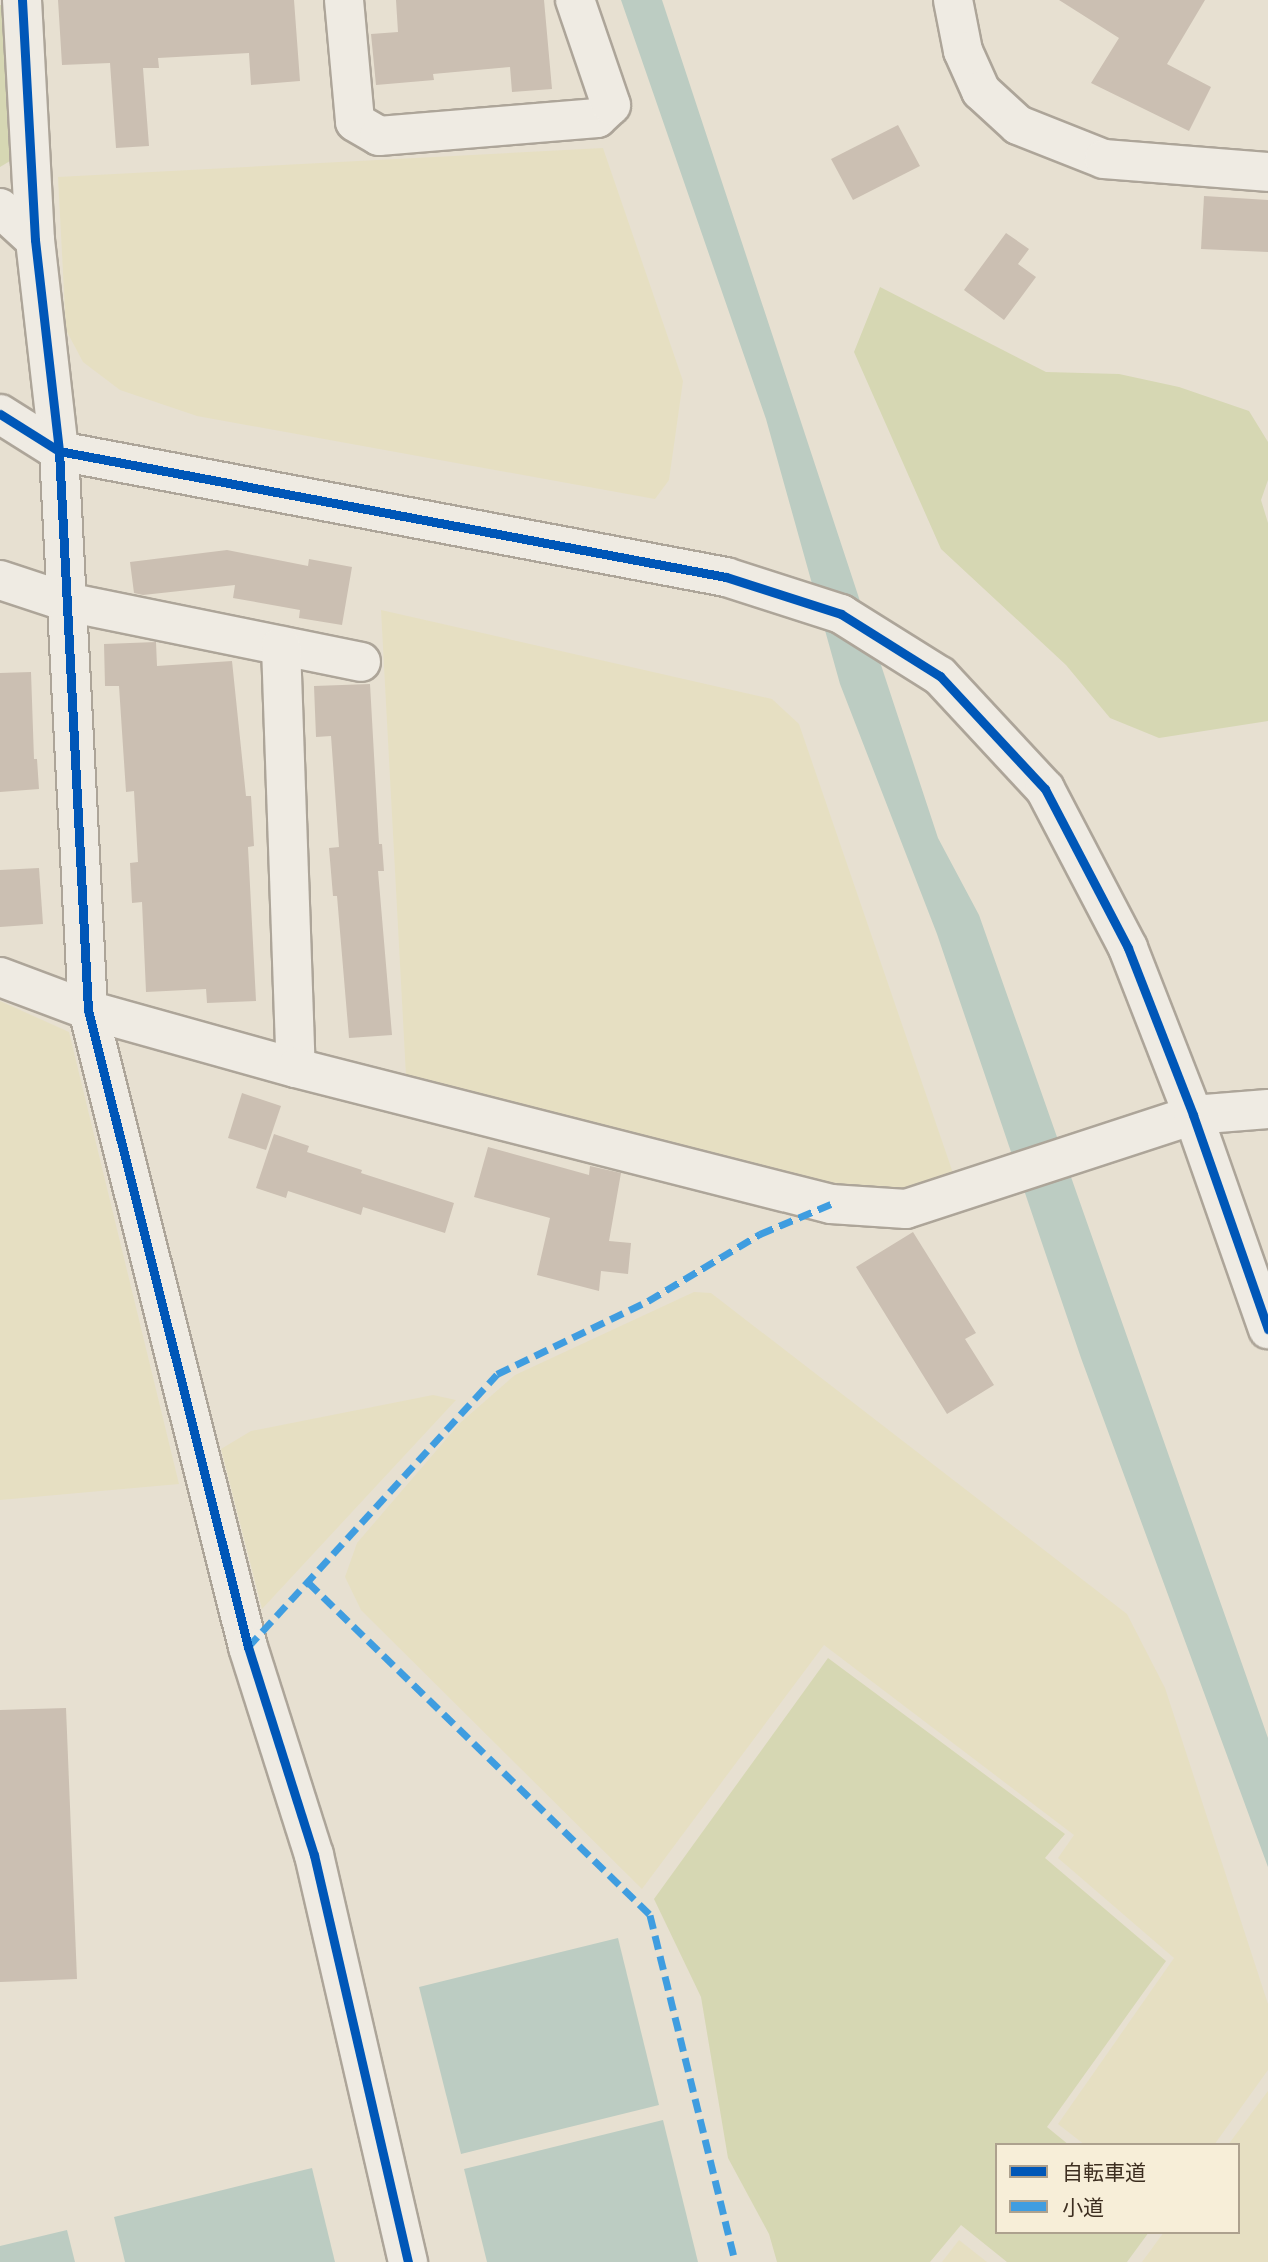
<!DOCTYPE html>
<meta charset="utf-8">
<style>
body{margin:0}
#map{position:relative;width:1268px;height:2262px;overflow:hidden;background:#e7e0d1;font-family:"Source Serif 4","Noto Sans JP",serif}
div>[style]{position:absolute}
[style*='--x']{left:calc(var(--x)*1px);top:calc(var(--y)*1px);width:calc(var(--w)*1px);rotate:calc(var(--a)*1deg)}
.farmland>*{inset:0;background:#e6dfc2}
.green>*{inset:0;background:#d6d7b3}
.water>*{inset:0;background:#bcccc2}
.building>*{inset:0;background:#cbbfb2}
.roads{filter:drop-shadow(2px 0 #ada599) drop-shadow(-2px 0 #ada599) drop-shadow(0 2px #ada599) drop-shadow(0 -2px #ada599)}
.minor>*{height:38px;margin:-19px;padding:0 19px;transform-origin:19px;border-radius:19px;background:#efebe3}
.quiet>*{height:7px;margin-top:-3.5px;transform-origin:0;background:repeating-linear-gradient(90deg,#3f9de0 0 14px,transparent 0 21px)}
.cycleway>*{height:9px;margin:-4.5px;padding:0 4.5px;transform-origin:4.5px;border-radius:4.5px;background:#0057b8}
span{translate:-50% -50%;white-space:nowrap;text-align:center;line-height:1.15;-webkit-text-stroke:5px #f7eed8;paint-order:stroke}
.legend{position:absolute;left:995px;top:2143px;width:245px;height:91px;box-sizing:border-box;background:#f7eed8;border:2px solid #ada18e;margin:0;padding:9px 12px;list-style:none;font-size:21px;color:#3d2e20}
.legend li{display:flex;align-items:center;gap:14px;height:35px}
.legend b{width:35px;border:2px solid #ada18e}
</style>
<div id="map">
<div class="farmland">
<div style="clip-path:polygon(603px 148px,683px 381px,669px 480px,655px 499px,197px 416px,120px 390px,83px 362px,66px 330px,58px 177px)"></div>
<div style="clip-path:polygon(381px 610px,772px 699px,799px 724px,953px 1173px,894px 1195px,849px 1192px,406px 1076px)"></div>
<div style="clip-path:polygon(0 1001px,69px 1032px,179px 1484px,0 1500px)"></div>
<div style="clip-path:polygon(694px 1292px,711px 1293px,1127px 1614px,1165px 1688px,1268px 2004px,1268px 2070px,1214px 2145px,1085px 2145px,1058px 2124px,1174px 1958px,1058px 1858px,1074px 1835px,824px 1645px,642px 1889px,361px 1610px,345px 1577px,357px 1543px,460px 1423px,515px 1375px)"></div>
<div style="clip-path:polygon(433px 1395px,456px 1400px,262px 1609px,221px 1449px,251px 1431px)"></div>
<div style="clip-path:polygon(1268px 2091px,1268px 2262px,1142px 2262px,1164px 2232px,1238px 2232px,1238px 2145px,1228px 2145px)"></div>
<div style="clip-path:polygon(959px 2240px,987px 2262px,942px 2262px)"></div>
</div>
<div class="green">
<div style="clip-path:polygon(0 5px,4px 5px,15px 158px,0 167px)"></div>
<div style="clip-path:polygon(880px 287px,1046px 372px,1119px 374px,1179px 387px,1249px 411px,1268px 442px,1268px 480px,1261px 500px,1268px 523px,1268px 721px,1159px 738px,1110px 718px,1066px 665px,941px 549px,854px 352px)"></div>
<div style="clip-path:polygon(828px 1658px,1065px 1834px,1045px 1858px,1166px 1961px,1047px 2127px,1069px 2145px,997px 2145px,997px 2232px,1149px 2232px,1127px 2262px,1007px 2262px,961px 2225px,930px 2262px,777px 2262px,769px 2234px,728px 2158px,701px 1997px,654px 1899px)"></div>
</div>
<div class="water">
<div style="clip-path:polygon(621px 0,662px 0,938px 838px,979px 915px,1268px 1738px,1268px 1867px,1081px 1358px,937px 934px,840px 684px,766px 419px)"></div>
<div style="clip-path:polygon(618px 1938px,659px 2105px,461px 2154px,419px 1987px)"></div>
<div style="clip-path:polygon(663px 2120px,698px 2262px,487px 2262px,464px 2169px)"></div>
<div style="clip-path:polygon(312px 2168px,335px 2262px,125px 2262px,114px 2217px)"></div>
<div style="clip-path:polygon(67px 2230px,75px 2262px,0 2262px,0 2246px)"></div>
</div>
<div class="building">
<div style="clip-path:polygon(58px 0,294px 0,300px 81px,251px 85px,249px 53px,158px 58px,159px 68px,143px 68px,149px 146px,116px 148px,110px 63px,62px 65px)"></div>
<div style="clip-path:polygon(396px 0,544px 0,552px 89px,512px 92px,510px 67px,433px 74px,434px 80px,376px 85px,371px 34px,398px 32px)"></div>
<div style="clip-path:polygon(1059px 0,1205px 0,1167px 64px,1211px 87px,1189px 131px,1091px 83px,1119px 38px)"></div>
<div style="clip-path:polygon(898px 125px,920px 166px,853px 200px,831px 159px)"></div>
<div style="clip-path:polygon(1204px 196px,1268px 200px,1268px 252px,1201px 249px)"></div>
<div style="clip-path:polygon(1006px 233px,1029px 249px,1018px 264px,1036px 277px,1004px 320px,964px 290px)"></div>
<div style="clip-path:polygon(227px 550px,308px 566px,309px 559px,352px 567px,342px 625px,299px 618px,300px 610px,233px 598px,235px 585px,143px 595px,134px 593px,130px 562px)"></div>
<div style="clip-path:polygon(156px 642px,157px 666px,232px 661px,246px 796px,251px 796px,254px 846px,248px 847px,256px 1001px,207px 1003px,206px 989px,146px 992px,142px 902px,132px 903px,130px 863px,138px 862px,134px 791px,126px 792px,119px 686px,105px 686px,104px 644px)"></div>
<div style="clip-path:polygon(31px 672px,34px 759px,37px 759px,39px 789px,0 792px,0 673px)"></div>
<div style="clip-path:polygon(370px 684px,379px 844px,382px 844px,384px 871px,378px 871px,392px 1035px,349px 1038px,337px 896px,333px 896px,329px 848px,339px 847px,331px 736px,316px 737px,314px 686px)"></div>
<div style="clip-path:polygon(39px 868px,43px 924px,0 927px,0 870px)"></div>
<div style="clip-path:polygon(242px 1093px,281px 1106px,266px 1150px,228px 1138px)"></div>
<div style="clip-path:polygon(274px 1134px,309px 1146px,307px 1152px,362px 1170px,361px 1173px,454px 1203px,445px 1233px,363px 1207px,361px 1215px,288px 1191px,286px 1198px,256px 1188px)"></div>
<div style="clip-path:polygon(488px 1147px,589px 1175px,590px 1166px,621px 1173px,609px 1241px,631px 1243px,628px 1274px,601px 1271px,599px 1291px,537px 1275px,550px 1218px,474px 1197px)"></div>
<div style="clip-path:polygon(913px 1232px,976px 1333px,965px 1339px,994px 1385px,947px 1414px,856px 1267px)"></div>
<div style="clip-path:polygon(66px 1708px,77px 1979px,0 1982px,0 1710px)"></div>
</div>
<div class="roads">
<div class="minor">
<div style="--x:22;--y:0;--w:240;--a:86.9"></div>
<div style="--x:35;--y:240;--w:212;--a:83.5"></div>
<div style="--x:59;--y:451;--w:560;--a:87.03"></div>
<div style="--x:88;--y:1010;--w:657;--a:75.9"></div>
<div style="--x:248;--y:1647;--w:218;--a:72.4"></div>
<div style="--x:314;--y:1855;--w:418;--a:77"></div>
<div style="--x:344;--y:0;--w:122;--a:84.8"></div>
<div style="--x:355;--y:122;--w:28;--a:30"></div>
<div style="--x:379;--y:136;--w:219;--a:-4.7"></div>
<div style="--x:597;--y:118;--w:19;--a:-43"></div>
<div style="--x:611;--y:105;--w:111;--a:-108.9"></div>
<div style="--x:953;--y:0;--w:52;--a:78.9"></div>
<div style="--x:963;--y:51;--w:44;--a:65.8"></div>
<div style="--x:981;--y:91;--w:50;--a:42.6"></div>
<div style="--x:1018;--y:125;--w:92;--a:21.6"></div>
<div style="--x:1104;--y:159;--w:165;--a:4.5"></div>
<div style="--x:0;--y:208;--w:47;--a:42.4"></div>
<div style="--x:0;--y:414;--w:70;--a:32.1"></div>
<div style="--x:59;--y:451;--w:679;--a:10.7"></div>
<div style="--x:726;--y:577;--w:121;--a:17.8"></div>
<div style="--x:841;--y:614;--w:117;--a:32.1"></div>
<div style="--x:940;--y:676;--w:154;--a:47.1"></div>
<div style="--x:1045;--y:789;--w:179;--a:62.4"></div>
<div style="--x:1128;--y:948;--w:179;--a:68.7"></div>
<div style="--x:1193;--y:1115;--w:227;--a:70.7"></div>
<div style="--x:0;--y:580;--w:71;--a:18.2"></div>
<div style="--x:67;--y:602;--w:300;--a:11.5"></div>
<div style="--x:281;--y:646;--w:422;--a:88"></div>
<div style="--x:0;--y:977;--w:94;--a:20.6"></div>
<div style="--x:88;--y:1010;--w:216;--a:15.6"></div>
<div style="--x:296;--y:1068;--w:552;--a:14.26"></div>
<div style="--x:831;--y:1204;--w:75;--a:3.8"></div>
<div style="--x:906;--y:1209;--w:302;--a:-18.1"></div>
<div style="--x:1193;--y:1115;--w:75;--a:-4.6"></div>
</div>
</div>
<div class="quiet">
<div style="--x:308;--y:1582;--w:477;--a:44.2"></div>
<div style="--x:650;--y:1915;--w:357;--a:76.2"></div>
<div style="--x:248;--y:1647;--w:369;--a:-47.6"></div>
<div style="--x:497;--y:1374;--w:168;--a:-25.8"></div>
<div style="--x:648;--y:1301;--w:131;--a:-30.9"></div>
<div style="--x:760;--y:1234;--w:77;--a:-22.9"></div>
</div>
<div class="cycleway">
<div style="--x:22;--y:0;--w:240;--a:86.9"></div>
<div style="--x:35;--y:240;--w:212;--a:83.5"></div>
<div style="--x:59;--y:451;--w:560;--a:87.03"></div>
<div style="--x:88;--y:1010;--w:657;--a:75.9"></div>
<div style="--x:248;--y:1647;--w:218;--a:72.4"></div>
<div style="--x:314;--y:1855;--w:418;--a:77"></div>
<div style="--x:0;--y:414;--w:70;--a:32.1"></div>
<div style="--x:59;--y:451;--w:679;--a:10.7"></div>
<div style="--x:726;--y:577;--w:121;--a:17.8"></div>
<div style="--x:841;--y:614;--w:117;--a:32.1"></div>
<div style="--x:940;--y:676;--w:154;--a:47.1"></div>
<div style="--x:1045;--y:789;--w:179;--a:62.4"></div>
<div style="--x:1128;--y:948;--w:179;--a:68.7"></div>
<div style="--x:1193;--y:1115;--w:227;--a:70.7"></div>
</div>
<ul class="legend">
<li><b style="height:9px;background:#0057b8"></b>自転車道</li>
<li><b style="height:9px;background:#3f9de0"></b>小道</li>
</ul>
</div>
